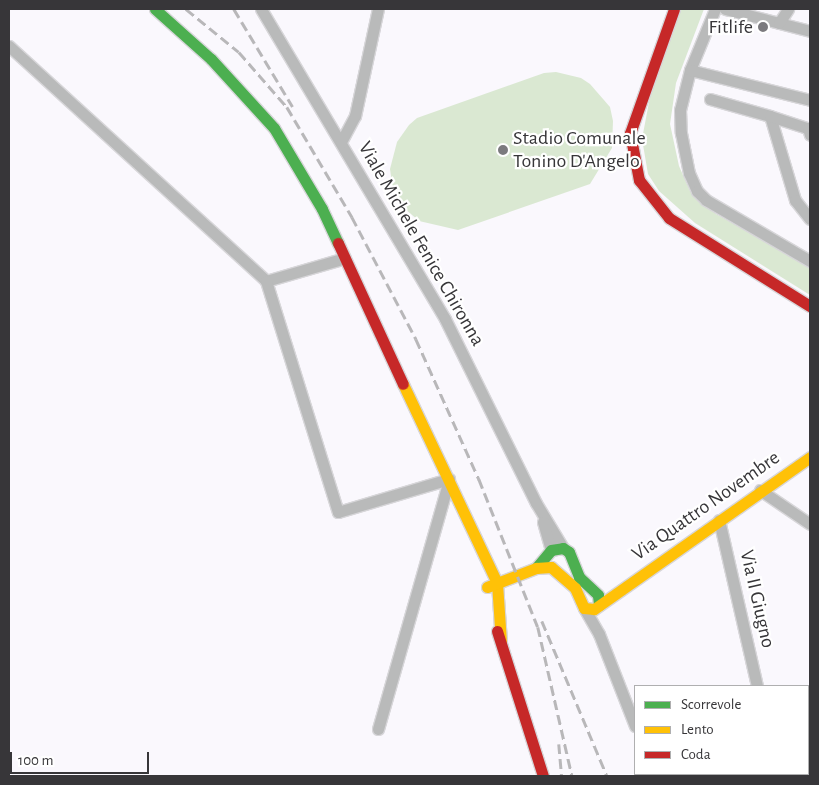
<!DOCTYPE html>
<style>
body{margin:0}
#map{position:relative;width:819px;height:785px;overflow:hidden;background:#faf8fd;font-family:"Alegreya Sans",sans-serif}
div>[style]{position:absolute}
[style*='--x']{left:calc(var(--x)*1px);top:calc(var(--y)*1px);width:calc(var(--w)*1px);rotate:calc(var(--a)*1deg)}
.green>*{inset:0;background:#dae8d2}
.roads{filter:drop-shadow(1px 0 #d7d6d9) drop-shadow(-1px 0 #d7d6d9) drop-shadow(0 1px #d7d6d9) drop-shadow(0 -1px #d7d6d9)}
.street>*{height:11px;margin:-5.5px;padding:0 5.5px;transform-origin:5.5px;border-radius:5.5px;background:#b9baba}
.fast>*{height:11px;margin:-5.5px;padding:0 5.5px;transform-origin:5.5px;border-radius:5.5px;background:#4caf50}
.slow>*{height:11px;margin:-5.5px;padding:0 5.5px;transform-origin:5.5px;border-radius:5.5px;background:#ffc107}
.jam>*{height:11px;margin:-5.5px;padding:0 5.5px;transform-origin:5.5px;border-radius:5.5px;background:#c62828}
.rail>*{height:2.5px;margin-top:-1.25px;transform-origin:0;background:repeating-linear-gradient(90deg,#b8b7b9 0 10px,transparent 0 15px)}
.dots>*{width:14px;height:14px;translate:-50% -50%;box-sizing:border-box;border:2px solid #fff;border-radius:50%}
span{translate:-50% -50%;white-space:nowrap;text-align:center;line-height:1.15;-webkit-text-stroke:4.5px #fff;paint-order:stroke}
.poi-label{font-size:20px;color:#373639}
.right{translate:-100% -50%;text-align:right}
.left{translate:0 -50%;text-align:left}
.street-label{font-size:20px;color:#373639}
.frame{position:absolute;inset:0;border:10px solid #373639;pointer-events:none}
.legend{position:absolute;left:634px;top:685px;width:175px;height:90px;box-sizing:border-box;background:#fff;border:1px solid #afafb0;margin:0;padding:6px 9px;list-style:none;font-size:15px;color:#373639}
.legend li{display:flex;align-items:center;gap:10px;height:25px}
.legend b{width:25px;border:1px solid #afafb0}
.scale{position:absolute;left:10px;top:752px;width:139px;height:22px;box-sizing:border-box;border:2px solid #373639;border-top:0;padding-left:6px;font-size:15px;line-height:18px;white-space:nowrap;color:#373639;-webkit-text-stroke:4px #fff;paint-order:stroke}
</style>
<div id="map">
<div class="green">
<div style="clip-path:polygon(680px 9px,704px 9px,676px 83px,670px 124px,679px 166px,690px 191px,716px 214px,810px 267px,810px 295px,695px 223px,659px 191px,648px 174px,642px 139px,650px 97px)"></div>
<div style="clip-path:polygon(556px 72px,581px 78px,590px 84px,610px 107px,613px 121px,612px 148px,590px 184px,458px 230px,419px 221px,404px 208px,393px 190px,390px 169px,397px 142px,409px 125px,417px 118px,544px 73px)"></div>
<div style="clip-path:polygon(672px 774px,782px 774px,784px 776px,673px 776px)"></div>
</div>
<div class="roads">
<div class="street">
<div style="--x:261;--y:9;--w:360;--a:59.3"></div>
<div style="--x:445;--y:319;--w:205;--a:63.7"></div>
<div style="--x:536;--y:503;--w:52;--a:59"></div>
<div style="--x:715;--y:9;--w:66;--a:112.3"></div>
<div style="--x:690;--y:70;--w:41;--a:104"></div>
<div style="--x:680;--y:110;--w:23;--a:88"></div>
<div style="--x:681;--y:133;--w:41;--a:78.7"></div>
<div style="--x:689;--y:173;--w:20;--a:66"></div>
<div style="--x:697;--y:191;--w:13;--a:45"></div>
<div style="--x:706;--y:200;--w:121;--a:30.4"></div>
<div style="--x:725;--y:9;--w:88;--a:14.5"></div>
<div style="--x:779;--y:23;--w:17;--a:-57"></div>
<div style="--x:9;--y:46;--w:348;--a:42.4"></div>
<div style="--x:266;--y:281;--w:82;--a:-16.2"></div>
<div style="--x:690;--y:70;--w:124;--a:14"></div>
<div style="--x:710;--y:99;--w:62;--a:15.8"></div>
<div style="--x:770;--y:116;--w:88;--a:73.4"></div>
<div style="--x:795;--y:200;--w:24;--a:52"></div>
<div style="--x:770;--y:116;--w:40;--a:18"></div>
<div style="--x:808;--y:128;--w:7;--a:74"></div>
<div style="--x:341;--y:142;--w:30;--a:-62"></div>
<div style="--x:355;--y:116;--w:109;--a:-77.9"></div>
<div style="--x:266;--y:281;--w:242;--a:72.7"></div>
<div style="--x:338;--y:512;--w:116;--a:-16.6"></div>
<div style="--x:760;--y:490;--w:60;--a:34.2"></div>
<div style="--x:719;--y:520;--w:170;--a:77.1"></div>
<div style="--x:543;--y:522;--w:29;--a:74"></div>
<div style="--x:584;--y:608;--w:30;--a:60"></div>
<div style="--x:599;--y:634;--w:99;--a:68.6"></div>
<div style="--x:378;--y:729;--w:259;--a:-74.1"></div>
<div style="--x:808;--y:768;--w:2;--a:27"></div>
<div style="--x:655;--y:774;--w:2;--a:63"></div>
</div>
<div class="fast">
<div style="--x:155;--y:9;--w:75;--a:41.8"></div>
<div style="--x:211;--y:59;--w:93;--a:47.6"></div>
<div style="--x:274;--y:128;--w:94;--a:59.3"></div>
<div style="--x:322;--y:209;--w:38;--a:65"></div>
<div style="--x:536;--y:568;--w:23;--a:-50"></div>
<div style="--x:551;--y:550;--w:12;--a:-9"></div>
<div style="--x:563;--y:548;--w:7;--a:34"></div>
<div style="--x:569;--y:552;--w:27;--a:68"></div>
<div style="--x:579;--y:577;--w:26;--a:43"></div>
<div style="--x:598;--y:595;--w:10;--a:84"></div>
</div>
<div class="slow">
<div style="--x:403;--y:384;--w:220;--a:64.7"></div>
<div style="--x:497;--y:583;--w:58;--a:86.1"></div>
<div style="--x:487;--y:587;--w:53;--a:-21.2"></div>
<div style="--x:536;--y:568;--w:15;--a:-4"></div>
<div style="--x:551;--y:567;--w:32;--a:41"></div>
<div style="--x:575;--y:588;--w:22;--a:66"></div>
<div style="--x:584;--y:608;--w:10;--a:6"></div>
<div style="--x:594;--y:609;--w:264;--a:-35.1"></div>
</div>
<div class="jam">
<div style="--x:674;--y:9;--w:132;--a:109.5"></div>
<div style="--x:630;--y:133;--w:48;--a:79.2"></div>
<div style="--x:639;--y:180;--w:48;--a:51.7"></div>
<div style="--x:669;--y:218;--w:166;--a:32"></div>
<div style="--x:338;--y:243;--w:155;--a:65.3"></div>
<div style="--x:497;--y:631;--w:152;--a:72.4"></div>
</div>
</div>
<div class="rail">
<div style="--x:186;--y:9;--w:68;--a:39.1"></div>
<div style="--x:239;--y:52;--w:73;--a:48.9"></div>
<div style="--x:287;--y:107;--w:128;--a:59.4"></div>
<div style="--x:352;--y:217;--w:138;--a:62.3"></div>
<div style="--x:416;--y:339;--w:154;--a:65.8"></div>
<div style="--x:479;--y:479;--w:159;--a:68.3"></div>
<div style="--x:538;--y:627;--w:153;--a:77.1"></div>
<div style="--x:234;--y:9;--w:114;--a:59"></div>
<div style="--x:542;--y:621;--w:168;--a:67.2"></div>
<div style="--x:559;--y:744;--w:32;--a:85"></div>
</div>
<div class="dots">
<div style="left:763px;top:27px;background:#7b7a7e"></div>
<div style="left:503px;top:150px;background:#7b7a7e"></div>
</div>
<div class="poi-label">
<span class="right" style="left:753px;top:27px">Fitlife</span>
<span class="left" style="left:513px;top:150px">Stadio Comunale<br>Tonino D'Angelo</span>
</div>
<div class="street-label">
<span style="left:421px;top:244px;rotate:60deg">Viale Michele Fenice Chironna</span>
<span style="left:706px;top:506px;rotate:-35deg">Via Quattro Novembre</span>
<span style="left:757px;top:599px;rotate:77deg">Via II Giugno</span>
</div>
<div class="frame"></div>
<ul class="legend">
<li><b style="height:6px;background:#4caf50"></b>Scorrevole</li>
<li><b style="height:6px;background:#ffc107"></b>Lento</li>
<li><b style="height:6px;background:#c62828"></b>Coda</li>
</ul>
<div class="scale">100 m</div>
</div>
